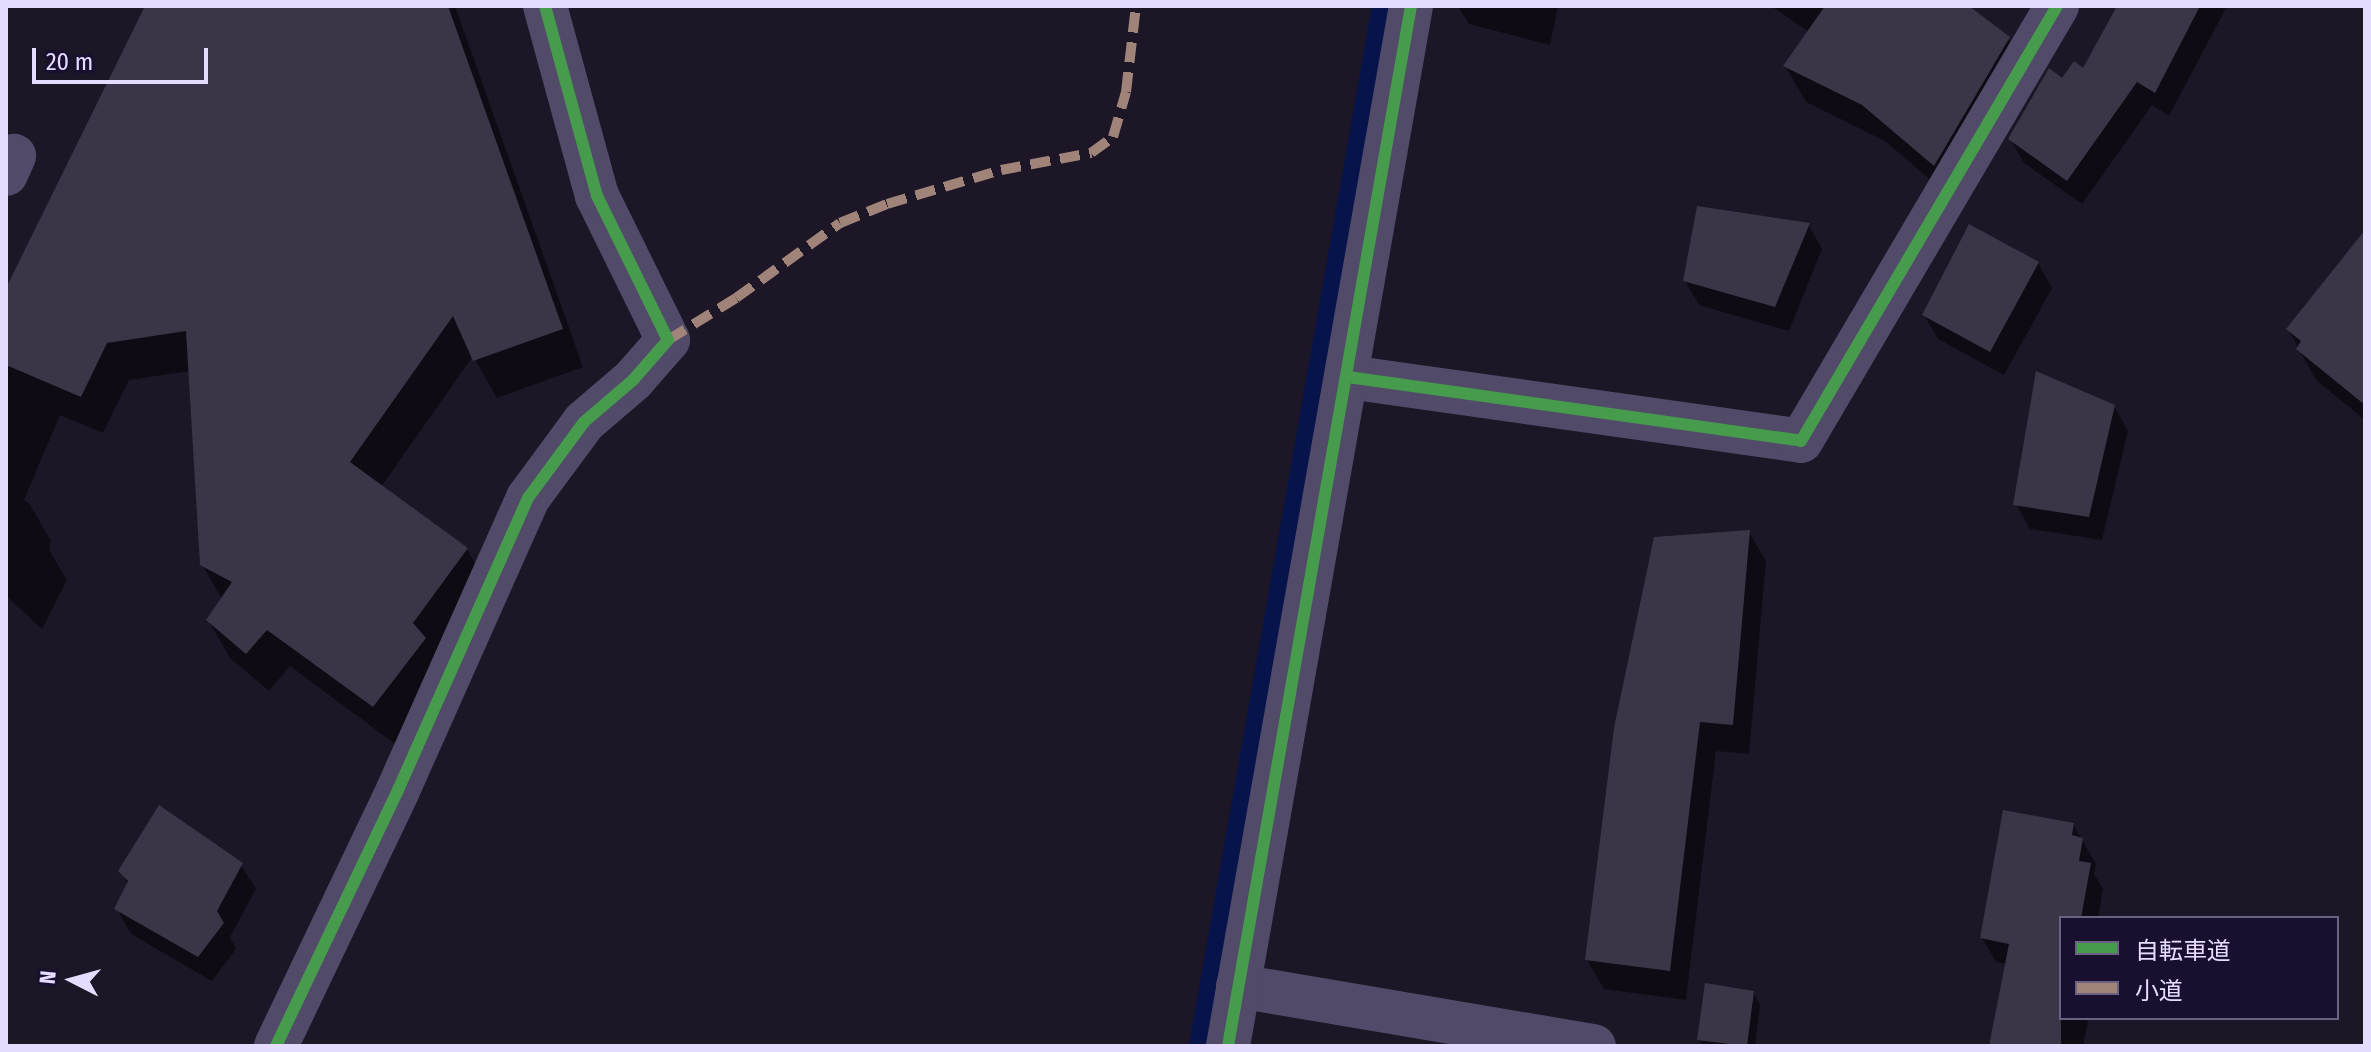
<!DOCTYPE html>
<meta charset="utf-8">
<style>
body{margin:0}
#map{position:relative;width:2371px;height:1052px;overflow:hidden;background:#1c1627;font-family:"Fira Sans Condensed","Noto Sans JP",sans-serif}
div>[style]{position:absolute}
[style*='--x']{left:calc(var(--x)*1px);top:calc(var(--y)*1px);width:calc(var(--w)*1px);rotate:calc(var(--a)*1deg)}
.shadow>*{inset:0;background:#0007}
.stream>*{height:18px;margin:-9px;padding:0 9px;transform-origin:9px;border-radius:9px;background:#07144c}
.building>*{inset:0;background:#3b3548}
.minor>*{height:44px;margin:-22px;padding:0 22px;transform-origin:22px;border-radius:22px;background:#514a68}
.quiet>*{height:10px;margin-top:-5px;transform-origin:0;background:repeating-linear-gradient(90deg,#a18479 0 20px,transparent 0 30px)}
.cycleway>*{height:12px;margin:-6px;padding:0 6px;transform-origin:6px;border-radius:6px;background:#469c4c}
span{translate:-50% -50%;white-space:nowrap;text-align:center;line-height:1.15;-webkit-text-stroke:6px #190f2e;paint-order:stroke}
.frame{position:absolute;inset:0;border:8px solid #e6dcff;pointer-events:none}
.legend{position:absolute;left:2059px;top:916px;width:280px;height:104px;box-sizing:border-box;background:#190f2e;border:2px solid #6b6182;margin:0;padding:10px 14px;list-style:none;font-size:24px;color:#e6dcff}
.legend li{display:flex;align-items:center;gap:16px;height:40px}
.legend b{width:40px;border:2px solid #6b6182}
.north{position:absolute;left:32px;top:940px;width:80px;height:80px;-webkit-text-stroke:6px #190f2e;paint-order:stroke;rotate:276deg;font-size:22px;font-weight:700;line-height:32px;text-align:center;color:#e6dcff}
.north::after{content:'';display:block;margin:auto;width:28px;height:36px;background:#e6dcff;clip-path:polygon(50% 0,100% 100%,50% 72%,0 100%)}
.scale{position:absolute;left:32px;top:48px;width:176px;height:36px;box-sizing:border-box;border:4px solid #e6dcff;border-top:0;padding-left:10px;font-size:24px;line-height:28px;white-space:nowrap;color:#e6dcff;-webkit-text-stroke:6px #190f2e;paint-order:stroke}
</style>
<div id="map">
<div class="shadow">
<div style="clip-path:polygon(147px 6px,455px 6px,583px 367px,497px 398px,473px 356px,381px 487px,467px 549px,489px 587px,395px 744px,290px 666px,269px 691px,230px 658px,208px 620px,222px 599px,202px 564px,190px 371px,129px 380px,103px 433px,60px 415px,24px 500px,29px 503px,51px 541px,49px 550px,67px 580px,42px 629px,6px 596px,6px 292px)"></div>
<div style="clip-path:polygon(1458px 6px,1558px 6px,1550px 45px,1469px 24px)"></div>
<div style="clip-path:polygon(1771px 6px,1966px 6px,2008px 39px,2029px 75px,1955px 201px,1885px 141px,1806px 102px,1785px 66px,1809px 32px)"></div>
<div style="clip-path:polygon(2120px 6px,2227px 6px,2169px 116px,2152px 105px,2082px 204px,2024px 163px,2010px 139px,2062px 81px,2084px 71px)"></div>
<div style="clip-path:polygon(1808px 224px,1822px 249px,1789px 331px,1699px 305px,1685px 281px)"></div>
<div style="clip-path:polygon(2365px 256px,2365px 420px,2316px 380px,2288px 329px)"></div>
<div style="clip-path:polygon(2038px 263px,2052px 288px,2004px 375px,1938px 339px,1924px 315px)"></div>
<div style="clip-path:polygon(2114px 406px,2128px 431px,2102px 540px,2030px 529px,2016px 504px)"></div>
<div style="clip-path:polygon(1749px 532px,1766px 561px,1749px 754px,1716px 751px,1686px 1000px,1604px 989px,1587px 960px)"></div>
<div style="clip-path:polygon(2073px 824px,2096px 864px,2094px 874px,2103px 889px,2098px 918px,2061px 918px,2061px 1018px,2086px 1018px,2088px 1023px,2083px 1046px,1991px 1046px,2007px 964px,1996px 962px,1982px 938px)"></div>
<div style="clip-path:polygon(241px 865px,256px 889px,230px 937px,236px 949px,212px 981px,131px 934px,117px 909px,128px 885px,120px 871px)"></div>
<div style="clip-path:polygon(1753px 992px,1760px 1005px,1755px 1046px,1703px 1046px,1699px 1040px)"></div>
</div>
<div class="stream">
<div style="--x:1198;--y:1046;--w:1056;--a:-80.02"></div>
</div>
<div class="building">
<div style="clip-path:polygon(145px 6px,448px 6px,563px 329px,473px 361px,453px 316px,350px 462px,468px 548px,413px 623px,426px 638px,373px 707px,267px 630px,246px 654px,206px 620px,232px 582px,200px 565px,186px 331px,107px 343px,81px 397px,6px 365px,6px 288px)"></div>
<div style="clip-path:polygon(1825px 6px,1969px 6px,2010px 37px,1934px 166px,1862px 105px,1783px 66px)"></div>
<div style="clip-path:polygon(2117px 6px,2200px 6px,2155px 93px,2137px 82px,2067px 181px,2008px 139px,2049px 68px,2062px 78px,2074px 61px,2083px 68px)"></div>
<div style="clip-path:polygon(1697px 206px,1810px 223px,1775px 307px,1683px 281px)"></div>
<div style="clip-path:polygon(1969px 224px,2039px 262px,1990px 352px,1922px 315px)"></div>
<div style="clip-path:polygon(2365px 230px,2365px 405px,2296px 349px,2301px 341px,2286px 329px)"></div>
<div style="clip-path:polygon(2036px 371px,2115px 405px,2089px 517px,2013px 505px)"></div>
<div style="clip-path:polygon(1750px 530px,1733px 725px,1700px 722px,1670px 971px,1585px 960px,1614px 728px,1654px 537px)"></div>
<div style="clip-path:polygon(159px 805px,243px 863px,217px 911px,224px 923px,198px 957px,114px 909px,128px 881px,118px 871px)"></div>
<div style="clip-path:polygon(2003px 810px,2074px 823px,2072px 835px,2083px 838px,2079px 861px,2091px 863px,2081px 918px,2061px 918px,2061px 1046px,1989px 1046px,2009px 944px,1980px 938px)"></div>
<div style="clip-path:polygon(1705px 983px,1754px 991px,1747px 1046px,1697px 1040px)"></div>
</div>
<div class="minor">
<div style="--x:6;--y:174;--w:20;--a:-66"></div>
<div style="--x:1348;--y:377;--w:457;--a:8"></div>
<div style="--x:1801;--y:441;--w:505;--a:-59.52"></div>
<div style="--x:1238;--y:986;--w:361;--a:9.6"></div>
<div style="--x:276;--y:1046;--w:284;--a:-64.5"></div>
<div style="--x:398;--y:790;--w:320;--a:-66"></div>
<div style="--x:528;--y:498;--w:94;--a:-53.6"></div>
<div style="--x:584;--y:422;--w:65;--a:-40.6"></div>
<div style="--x:633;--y:380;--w:53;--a:-48.8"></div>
<div style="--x:668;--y:340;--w:161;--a:-116.2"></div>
<div style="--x:597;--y:196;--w:197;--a:-105.3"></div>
<div style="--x:1228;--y:1046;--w:1056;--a:-80.02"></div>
</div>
<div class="quiet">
<div style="--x:668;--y:340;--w:80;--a:-31.7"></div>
<div style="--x:736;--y:298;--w:128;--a:-35.8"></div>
<div style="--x:840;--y:223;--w:51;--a:-22"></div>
<div style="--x:887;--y:204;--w:119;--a:-16.6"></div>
<div style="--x:1001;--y:170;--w:92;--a:-10.7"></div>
<div style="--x:1091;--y:153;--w:27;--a:-36"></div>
<div style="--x:1113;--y:137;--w:47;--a:-73.9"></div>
<div style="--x:1126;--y:92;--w:87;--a:-83.4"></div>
</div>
<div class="cycleway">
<div style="--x:1348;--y:377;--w:457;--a:8"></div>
<div style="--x:1801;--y:441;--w:505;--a:-59.52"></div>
<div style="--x:276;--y:1046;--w:284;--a:-64.5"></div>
<div style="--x:398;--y:790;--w:320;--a:-66"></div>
<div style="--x:528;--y:498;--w:94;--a:-53.6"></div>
<div style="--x:584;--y:422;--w:65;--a:-40.6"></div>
<div style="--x:633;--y:380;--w:53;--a:-48.8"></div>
<div style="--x:668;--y:340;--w:161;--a:-116.2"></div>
<div style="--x:597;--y:196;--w:197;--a:-105.3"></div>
<div style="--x:1228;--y:1046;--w:1056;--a:-80.02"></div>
</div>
<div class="frame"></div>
<ul class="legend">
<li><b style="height:10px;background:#469c4c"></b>自転車道</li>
<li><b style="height:10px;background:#a18479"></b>小道</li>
</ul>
<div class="north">N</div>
<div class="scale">20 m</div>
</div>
